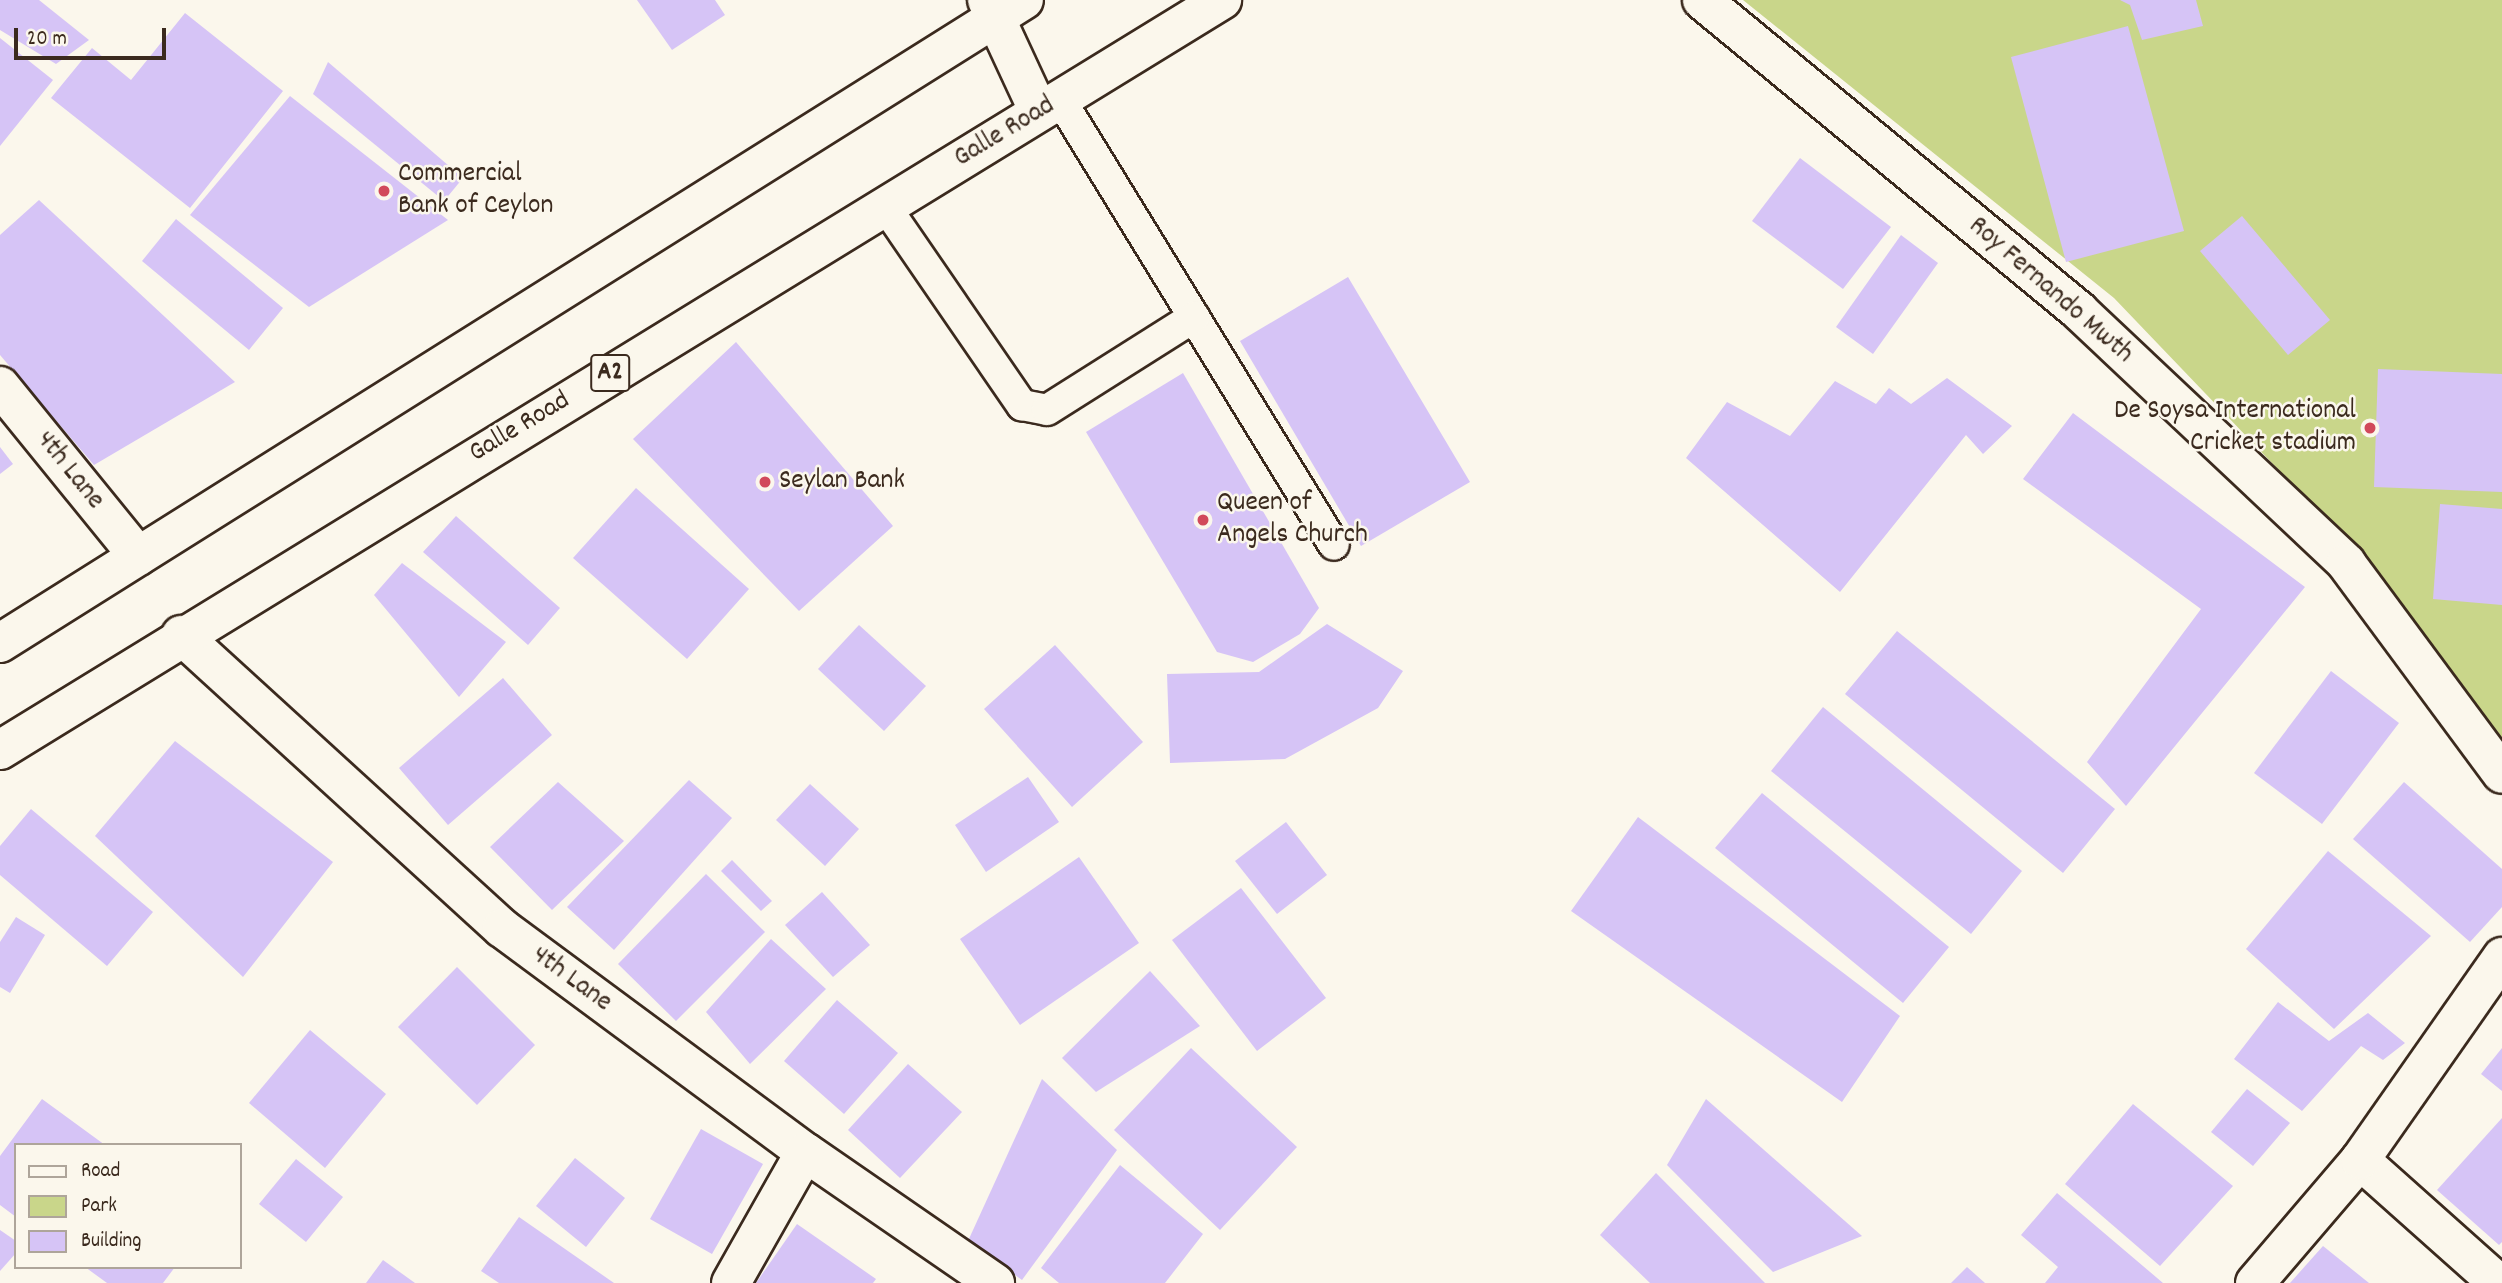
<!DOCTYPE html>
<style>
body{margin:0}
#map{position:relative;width:2502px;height:1283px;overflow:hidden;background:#fbf7ec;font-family:Dekko,sans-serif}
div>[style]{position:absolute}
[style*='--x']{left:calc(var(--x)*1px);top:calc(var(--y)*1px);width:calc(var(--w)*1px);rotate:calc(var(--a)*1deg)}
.green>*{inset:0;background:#c9d68a}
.building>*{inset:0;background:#d6c4f6}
.roads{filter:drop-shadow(2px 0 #3b2a1e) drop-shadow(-2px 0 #3b2a1e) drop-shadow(0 2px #3b2a1e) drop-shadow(0 -2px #3b2a1e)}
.service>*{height:30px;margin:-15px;padding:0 15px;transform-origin:15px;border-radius:15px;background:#fbf7ec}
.minor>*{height:38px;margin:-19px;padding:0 19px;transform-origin:19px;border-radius:19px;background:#fbf7ec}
.trunk>*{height:38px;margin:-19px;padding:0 19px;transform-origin:19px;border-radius:19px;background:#fbf7ec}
.dots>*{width:19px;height:19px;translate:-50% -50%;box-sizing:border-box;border:4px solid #fbf7ec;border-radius:50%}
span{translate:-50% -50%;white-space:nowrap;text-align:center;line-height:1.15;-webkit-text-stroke:5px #fbf7ec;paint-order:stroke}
.shield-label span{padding:2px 5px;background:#fbf7ec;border:2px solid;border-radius:5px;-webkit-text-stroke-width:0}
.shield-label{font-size:26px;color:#3b2a1e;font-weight:700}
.street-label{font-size:28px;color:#3b2a1e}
.poi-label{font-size:28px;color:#3b2a1e}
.left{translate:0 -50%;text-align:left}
.right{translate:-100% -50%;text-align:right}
.legend{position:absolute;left:14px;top:1143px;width:228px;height:126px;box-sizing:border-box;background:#fbf7ec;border:2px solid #aea59a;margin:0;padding:9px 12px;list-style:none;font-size:21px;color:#3b2a1e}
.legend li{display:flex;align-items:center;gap:14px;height:35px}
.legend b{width:35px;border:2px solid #aea59a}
.scale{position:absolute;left:14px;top:28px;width:152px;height:32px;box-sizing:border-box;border:4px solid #3b2a1e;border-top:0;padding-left:9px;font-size:21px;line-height:24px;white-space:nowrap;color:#3b2a1e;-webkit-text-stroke:5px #fbf7ec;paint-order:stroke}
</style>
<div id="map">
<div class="green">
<div style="clip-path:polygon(1743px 0,2502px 0,2502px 745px,2364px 559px,2114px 298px)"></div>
</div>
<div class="building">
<div style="clip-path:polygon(0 0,39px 0,89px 40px,56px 64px,0 30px)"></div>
<div style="clip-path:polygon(637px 0,715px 0,725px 15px,672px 50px)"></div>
<div style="clip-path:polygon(2120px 0,2196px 0,2203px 26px,2142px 40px,2130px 5px)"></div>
<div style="clip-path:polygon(185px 13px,283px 91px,190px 208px,51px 98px,92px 48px,131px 80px)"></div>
<div style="clip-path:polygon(2128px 26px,2184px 231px,2066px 262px,2011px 57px)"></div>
<div style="clip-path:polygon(0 38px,53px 80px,0 146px)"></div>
<div style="clip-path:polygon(328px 62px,463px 178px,444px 201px,313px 94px)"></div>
<div style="clip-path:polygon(290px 96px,448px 220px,309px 307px,190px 215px)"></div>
<div style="clip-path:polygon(1800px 158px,1891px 227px,1843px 289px,1752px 221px)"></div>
<div style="clip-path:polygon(39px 200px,235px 382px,94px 465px,0 355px,0 235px)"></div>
<div style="clip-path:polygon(2242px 216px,2330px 320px,2288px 355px,2200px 251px)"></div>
<div style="clip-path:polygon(176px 219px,283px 308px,249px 350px,142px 261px)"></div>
<div style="clip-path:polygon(1901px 235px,1938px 263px,1873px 354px,1836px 327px)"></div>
<div style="clip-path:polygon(1348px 277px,1470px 482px,1361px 546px,1240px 341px)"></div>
<div style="clip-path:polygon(736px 342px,893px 526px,799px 611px,633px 439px)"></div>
<div style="clip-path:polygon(2378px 369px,2502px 374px,2502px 492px,2374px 487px)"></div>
<div style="clip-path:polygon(1183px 373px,1319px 608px,1300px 634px,1253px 662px,1217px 652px,1086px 432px)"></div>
<div style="clip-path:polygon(1947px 378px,2012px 426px,1983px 454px,1966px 435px,1840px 592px,1686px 458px,1727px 402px,1790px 436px,1835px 381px,1876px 404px,1889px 388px,1911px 404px)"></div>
<div style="clip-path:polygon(2073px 413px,2305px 587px,2126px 806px,2087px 762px,2201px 609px,2023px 479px)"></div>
<div style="clip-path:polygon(0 447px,13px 464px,0 474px)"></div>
<div style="clip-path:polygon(636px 488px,749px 589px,687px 659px,573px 558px)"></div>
<div style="clip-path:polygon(2440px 504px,2502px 509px,2502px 605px,2433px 599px)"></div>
<div style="clip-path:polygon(456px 516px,560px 608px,528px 645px,423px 552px)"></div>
<div style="clip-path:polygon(402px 563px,506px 642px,459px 697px,374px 595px)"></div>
<div style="clip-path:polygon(1327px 624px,1403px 671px,1378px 708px,1285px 759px,1170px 763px,1167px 674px,1259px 672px)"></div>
<div style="clip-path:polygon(859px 625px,926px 686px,884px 731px,818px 669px)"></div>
<div style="clip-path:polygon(1897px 631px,2115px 809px,2063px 873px,1845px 694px)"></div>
<div style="clip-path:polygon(1055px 645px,1143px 742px,1072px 807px,984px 709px)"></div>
<div style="clip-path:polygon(2331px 671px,2399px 723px,2322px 824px,2254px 773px)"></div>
<div style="clip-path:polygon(503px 678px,552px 735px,448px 825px,399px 768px)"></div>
<div style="clip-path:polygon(1823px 707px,2022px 871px,1971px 934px,1771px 771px)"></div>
<div style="clip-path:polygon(175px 741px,333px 862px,243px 977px,95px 836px)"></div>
<div style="clip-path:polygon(1028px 777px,1059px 822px,986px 872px,955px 825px)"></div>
<div style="clip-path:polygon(689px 780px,732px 818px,614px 950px,567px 907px)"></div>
<div style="clip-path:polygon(558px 782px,624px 841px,552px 910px,490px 847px)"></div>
<div style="clip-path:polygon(2404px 782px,2502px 869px,2502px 907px,2470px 942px,2353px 839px)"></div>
<div style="clip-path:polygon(810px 784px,859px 829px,825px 866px,776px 820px)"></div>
<div style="clip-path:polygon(1762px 793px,1949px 947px,1903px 1003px,1715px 848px)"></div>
<div style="clip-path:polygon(31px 809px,153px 912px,107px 966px,0 875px,0 846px)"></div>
<div style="clip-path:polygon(1638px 817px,1900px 1016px,1842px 1102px,1571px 911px)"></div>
<div style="clip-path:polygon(1286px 822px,1327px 875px,1277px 914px,1235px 861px)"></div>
<div style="clip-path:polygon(2328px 851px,2431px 936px,2334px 1029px,2246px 949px)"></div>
<div style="clip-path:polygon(1079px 857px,1139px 943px,1020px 1025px,960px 939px)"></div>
<div style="clip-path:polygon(732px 860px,772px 901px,761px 911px,721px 871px)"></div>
<div style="clip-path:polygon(706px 874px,765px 932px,676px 1021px,618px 964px)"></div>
<div style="clip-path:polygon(1241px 888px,1326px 998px,1257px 1051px,1172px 940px)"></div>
<div style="clip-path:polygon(822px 892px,870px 945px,833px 977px,785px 925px)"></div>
<div style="clip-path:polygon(16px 917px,45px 935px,10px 993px,0 987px,0 942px)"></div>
<div style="clip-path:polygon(771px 939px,826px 989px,750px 1064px,706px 1012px)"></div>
<div style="clip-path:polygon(457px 967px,535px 1045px,477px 1105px,398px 1027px)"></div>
<div style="clip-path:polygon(1150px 971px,1200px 1026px,1096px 1092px,1062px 1058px)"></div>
<div style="clip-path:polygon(837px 1000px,898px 1053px,844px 1114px,784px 1061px)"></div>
<div style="clip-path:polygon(2278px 1002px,2329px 1041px,2368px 1013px,2405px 1043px,2383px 1060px,2361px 1046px,2302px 1111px,2234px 1059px)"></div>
<div style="clip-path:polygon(310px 1030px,386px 1094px,325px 1168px,249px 1103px)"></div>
<div style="clip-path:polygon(1191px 1048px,1297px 1147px,1220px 1230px,1114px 1130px)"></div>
<div style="clip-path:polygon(2502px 1048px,2502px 1091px,2481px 1074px)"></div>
<div style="clip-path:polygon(908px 1064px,962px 1112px,900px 1178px,848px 1130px)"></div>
<div style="clip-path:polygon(1042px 1079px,1117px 1150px,1022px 1280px,968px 1241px)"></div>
<div style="clip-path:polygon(2247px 1089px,2290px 1123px,2253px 1166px,2211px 1132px)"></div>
<div style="clip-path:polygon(42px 1099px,105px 1145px,16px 1145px,16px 1217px,0 1205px,0 1156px)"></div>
<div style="clip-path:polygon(1706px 1099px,1862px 1236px,1773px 1272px,1667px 1165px)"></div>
<div style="clip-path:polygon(2133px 1104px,2233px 1186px,2160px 1266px,2065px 1184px)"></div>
<div style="clip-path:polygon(2502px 1118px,2502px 1242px,2499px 1245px,2437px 1190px)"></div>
<div style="clip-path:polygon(701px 1129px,763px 1164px,712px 1254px,650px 1219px)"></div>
<div style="clip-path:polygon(575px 1158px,625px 1198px,586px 1247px,536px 1206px)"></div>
<div style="clip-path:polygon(296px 1159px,343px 1197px,306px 1242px,259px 1204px)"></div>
<div style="clip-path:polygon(1120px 1165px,1203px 1234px,1165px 1283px,1059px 1283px,1041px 1268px)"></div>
<div style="clip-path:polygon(1656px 1173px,1765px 1283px,1650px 1283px,1600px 1235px)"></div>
<div style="clip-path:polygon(2057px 1193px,2163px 1283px,2045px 1283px,2058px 1267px,2021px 1235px)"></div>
<div style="clip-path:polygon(519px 1217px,614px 1283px,499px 1283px,481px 1271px)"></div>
<div style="clip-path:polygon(797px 1224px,876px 1279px,873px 1283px,756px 1283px)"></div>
<div style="clip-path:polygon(0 1230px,16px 1241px,16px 1253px,0 1271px)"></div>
<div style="clip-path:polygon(2323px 1246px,2369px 1283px,2290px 1283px)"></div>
<div style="clip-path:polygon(383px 1260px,415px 1283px,366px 1283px)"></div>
<div style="clip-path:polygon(85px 1267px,175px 1267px,163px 1283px,107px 1283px)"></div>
<div style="clip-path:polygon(1967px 1267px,1985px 1283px,1951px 1283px)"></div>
</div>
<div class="roads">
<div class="service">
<div style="--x:1060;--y:99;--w:523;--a:58.44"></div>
<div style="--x:885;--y:206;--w:242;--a:55.5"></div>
<div style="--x:1022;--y:405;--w:25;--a:11"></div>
<div style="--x:1047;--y:410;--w:174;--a:-32.3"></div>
</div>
<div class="minor">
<div style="--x:987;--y:0;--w:123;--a:65.1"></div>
<div style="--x:1702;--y:0;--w:489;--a:39.5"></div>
<div style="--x:2079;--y:311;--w:367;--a:43.3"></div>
<div style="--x:2346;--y:563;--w:262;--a:53.5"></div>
<div style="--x:0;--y:386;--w:219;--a:50.9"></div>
<div style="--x:181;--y:635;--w:435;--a:42.4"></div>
<div style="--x:502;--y:928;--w:377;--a:36.5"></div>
<div style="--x:805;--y:1152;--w:231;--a:34.6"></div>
<div style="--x:2360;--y:1160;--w:185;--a:41.7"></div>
<div style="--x:731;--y:1283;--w:150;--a:-60.5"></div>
<div style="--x:2255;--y:1283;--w:162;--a:-49.5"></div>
<div style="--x:2360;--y:1160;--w:248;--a:-55"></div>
</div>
<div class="trunk">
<div style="--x:0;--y:643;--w:1209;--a:-32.13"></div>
<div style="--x:0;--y:750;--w:1434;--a:-31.54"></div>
</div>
</div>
<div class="dots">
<div style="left:384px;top:191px;background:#d1495b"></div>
<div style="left:2370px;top:428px;background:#d1495b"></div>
<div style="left:765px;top:482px;background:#d1495b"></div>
<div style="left:1203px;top:520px;background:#d1495b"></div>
</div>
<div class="shield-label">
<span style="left:610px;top:373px">A2</span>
</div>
<div class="street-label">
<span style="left:1005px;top:133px;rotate:-31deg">Galle Road</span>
<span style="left:2050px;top:291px;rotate:41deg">Roy Fernando Mwth</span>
<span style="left:520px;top:428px;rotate:-31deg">Galle Road</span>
<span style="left:69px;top:471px;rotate:51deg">4th Lane</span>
<span style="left:571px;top:980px;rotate:36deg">4th Lane</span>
</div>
<div class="poi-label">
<span class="left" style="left:398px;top:191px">Commercial<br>Bank of Ceylon</span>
<span class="right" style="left:2356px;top:428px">De Soysa International<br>Cricket stadium</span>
<span class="left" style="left:779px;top:482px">Seylan Bank</span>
<span class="left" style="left:1217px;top:520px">Queen of<br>Angels Church</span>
</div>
<ul class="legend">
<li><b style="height:9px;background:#fbf7ec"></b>Road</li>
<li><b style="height:19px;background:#c9d68a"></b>Park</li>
<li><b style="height:19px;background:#d6c4f6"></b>Building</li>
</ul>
<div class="scale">20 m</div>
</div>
